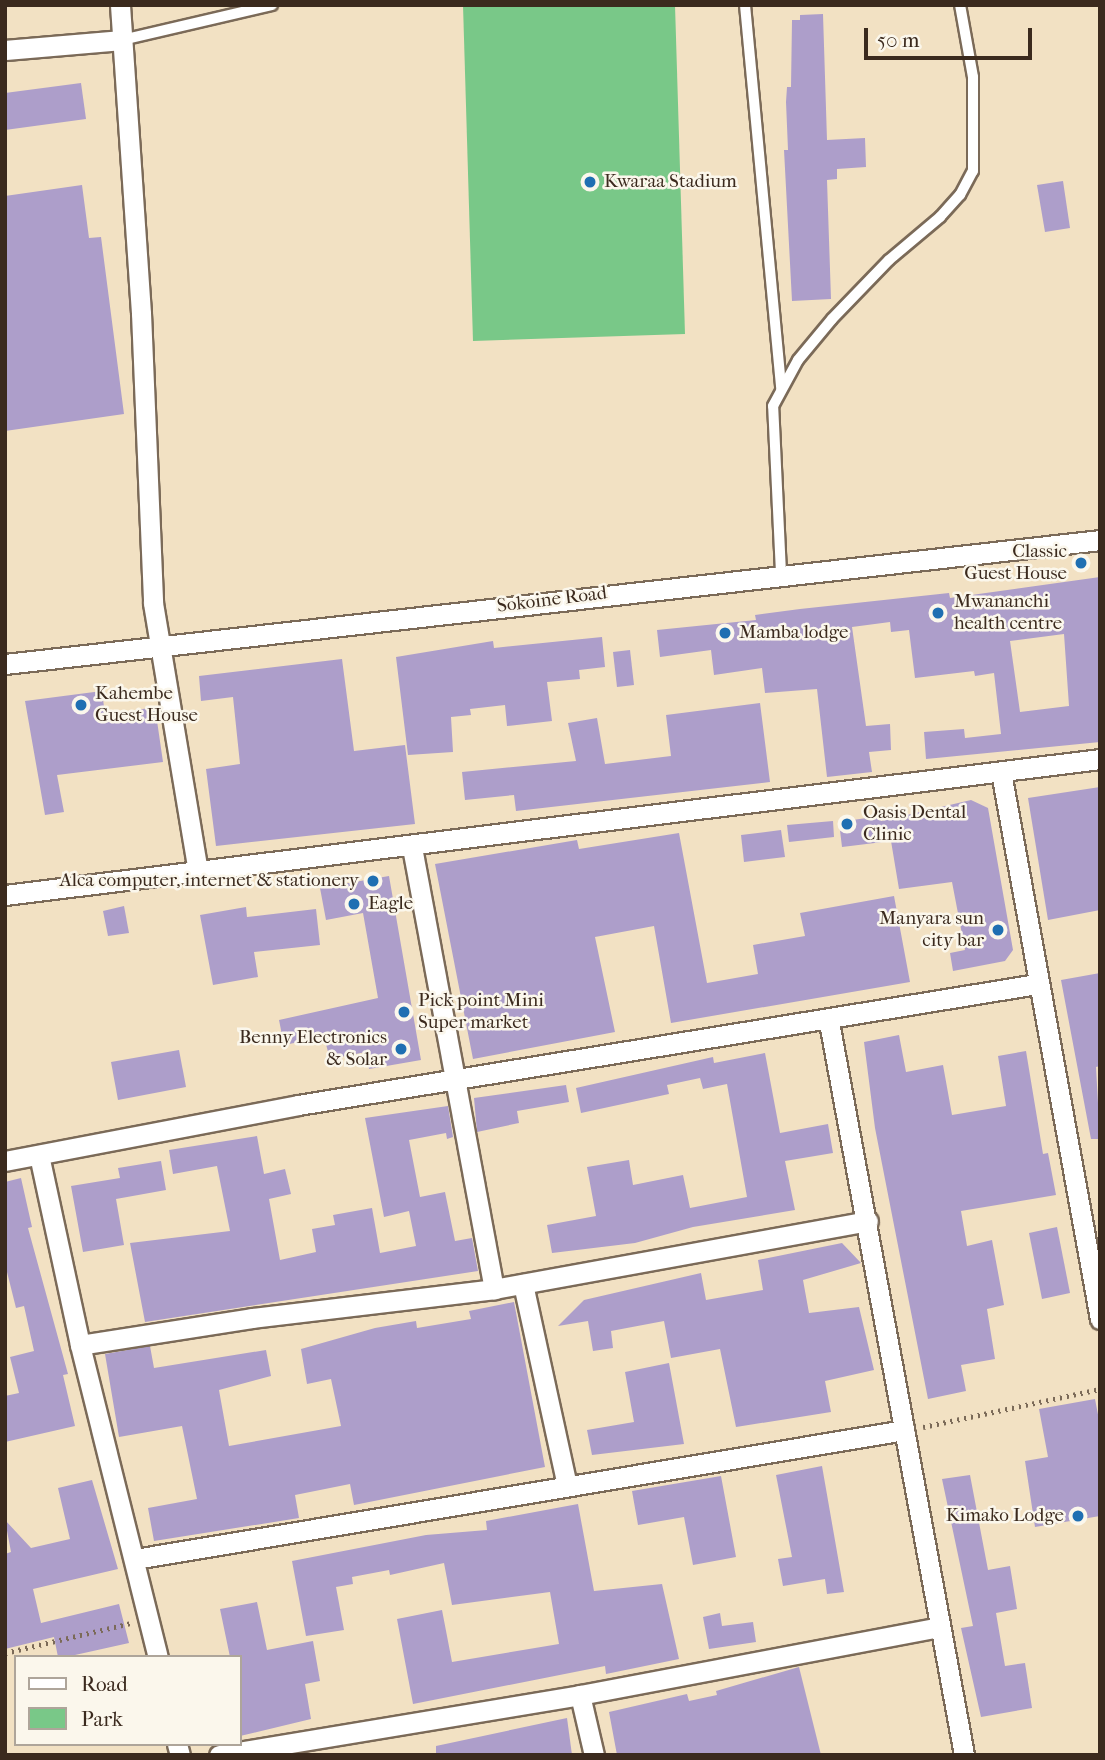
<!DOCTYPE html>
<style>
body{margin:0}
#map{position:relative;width:1105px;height:1760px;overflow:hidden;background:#f2e1c3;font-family:"IM FELL French Canon",serif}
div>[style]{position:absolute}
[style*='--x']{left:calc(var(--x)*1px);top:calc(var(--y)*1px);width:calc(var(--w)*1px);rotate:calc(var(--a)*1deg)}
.green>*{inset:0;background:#79c888}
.building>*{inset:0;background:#ad9eca}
.path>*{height:4.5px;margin-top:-2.25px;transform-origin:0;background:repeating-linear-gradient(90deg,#7b6a58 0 2px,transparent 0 7px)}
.roads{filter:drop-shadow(2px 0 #7b6a58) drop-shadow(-2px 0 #7b6a58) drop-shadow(0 2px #7b6a58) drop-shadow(0 -2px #7b6a58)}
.lane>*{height:10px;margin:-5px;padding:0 5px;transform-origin:5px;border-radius:5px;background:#fff}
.street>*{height:19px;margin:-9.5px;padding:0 9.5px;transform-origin:9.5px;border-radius:9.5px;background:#fff}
.dots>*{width:19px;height:19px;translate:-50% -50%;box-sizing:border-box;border:4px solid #fbf7ec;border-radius:50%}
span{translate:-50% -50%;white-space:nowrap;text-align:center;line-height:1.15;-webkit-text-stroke:5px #fbf7ec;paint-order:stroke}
.poi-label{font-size:19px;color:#3b2a1e}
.left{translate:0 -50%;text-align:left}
.right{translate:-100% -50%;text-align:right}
.street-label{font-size:19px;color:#3b2a1e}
.frame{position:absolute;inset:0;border:7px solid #3b2a1e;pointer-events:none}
.legend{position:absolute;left:14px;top:1655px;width:228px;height:91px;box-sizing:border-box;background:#fbf7ec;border:2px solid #aea59a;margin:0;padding:9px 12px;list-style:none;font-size:21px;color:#3b2a1e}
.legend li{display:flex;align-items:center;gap:14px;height:35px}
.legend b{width:35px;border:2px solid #aea59a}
.scale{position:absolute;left:864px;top:28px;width:168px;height:32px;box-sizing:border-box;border:4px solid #3b2a1e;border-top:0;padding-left:9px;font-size:21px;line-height:24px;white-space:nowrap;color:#3b2a1e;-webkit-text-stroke:5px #fbf7ec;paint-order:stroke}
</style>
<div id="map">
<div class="green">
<div style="clip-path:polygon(463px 5px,675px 5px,685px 334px,473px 341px)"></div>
</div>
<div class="building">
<div style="clip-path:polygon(823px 14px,827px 140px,865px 138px,866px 167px,837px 169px,837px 179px,827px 180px,831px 299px,792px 301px,784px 150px,788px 150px,786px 102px,787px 87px,791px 87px,792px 20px,800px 20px,800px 15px)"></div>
<div style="clip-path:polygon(81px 83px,86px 119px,5px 130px,5px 93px)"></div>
<div style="clip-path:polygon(1063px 181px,1070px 228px,1045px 232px,1037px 185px)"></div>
<div style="clip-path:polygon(82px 185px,89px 238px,101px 237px,124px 414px,5px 431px,5px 196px)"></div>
<div style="clip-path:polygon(evenodd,1100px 577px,1100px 742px,926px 759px,924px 732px,964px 729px,965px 738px,1001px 734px,994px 673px,975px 676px,974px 671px,915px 678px,909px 630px,891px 632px,890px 622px,852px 627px,866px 726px,890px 724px,891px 750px,869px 752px,872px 772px,827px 777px,817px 689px,765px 693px,762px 668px,714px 675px,711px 650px,660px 657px,657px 630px,756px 620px,755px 615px,800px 609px,949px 593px,950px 598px,1100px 577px,1064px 634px,1069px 706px,1020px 712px,1010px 641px,1064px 634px)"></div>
<div style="clip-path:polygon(602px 637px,605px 667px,579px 670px,580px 679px,547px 682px,552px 721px,507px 726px,505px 705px,470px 709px,471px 715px,451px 717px,453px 752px,408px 755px,396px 657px,493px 641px,494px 648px)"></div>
<div style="clip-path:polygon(630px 650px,634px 685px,617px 687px,613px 652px)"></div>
<div style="clip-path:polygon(342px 659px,354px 751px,405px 745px,415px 824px,216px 846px,206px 769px,240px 764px,233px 697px,201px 701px,199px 676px)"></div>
<div style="clip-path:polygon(102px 691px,105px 715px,155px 707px,163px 762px,57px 775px,64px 812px,45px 815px,25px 701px)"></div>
<div style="clip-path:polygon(760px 703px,770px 782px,516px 811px,514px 795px,465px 800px,462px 772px,576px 761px,568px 723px,597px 718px,605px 764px,671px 756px,666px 715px)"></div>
<div style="clip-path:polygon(1100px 787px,1100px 910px,1048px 920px,1028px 798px)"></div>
<div style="clip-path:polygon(971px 800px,988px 808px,1013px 950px,1005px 961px,953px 971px,950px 953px,965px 950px,952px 882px,899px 889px,891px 841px,842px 847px,839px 822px,880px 816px,881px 821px)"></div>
<div style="clip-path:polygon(833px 821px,834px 837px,789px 842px,787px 825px)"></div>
<div style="clip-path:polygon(781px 830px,785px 857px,744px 862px,741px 835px)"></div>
<div style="clip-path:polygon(679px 833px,707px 983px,758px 974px,753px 945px,805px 936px,800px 913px,894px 896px,910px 982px,671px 1023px,654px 926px,595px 937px,615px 1032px,473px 1059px,435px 864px,577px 840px,579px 849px)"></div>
<div style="clip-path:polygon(389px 876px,421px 1060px,369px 1069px,366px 1052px,330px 1059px,324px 1037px,284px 1045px,279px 1020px,378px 998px,363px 913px,326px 920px,320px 888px)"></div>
<div style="clip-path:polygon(124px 906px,129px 933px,108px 936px,103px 911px)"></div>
<div style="clip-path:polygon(246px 907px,247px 917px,316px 909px,320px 945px,254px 952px,258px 977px,213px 985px,200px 915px)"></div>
<div style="clip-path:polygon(1100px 973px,1100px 1066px,1096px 1067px,1100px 1139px,1091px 1139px,1061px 980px)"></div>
<div style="clip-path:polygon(899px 1035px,906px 1072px,943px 1065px,952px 1115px,1006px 1106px,998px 1056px,1026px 1051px,1043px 1154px,1048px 1153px,1056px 1195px,961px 1211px,967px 1246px,992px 1240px,1004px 1305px,987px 1309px,995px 1359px,961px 1365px,966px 1391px,928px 1399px,875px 1128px,864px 1042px)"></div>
<div style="clip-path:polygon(179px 1050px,186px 1087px,118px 1100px,111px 1062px)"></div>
<div style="clip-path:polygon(765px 1053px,780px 1133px,828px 1124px,833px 1153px,785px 1161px,795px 1210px,693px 1227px,635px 1243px,552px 1253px,547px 1225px,596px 1216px,587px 1167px,629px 1160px,633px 1185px,683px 1175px,690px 1208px,747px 1197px,727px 1084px,703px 1089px,700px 1078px,667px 1085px,669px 1094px,581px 1113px,576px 1088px,713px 1057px,714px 1063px)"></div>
<div style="clip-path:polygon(566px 1085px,569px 1102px,517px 1111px,519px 1123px,477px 1132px,474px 1098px)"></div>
<div style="clip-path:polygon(448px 1106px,453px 1137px,447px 1139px,446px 1133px,409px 1140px,420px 1197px,445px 1192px,455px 1241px,472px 1238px,478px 1271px,145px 1322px,130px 1243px,230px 1231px,217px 1166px,173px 1174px,169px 1150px,257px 1136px,264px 1174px,285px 1169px,291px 1194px,269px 1199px,280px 1260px,316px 1252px,312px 1229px,335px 1225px,333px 1215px,372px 1208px,380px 1253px,416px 1246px,409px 1211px,384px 1217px,365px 1118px)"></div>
<div style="clip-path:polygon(161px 1161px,166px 1190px,116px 1199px,124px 1245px,83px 1252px,71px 1186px,120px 1178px,118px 1168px)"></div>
<div style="clip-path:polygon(21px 1178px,32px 1227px,28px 1228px,68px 1374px,63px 1375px,75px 1426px,5px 1442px,5px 1396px,19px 1393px,10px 1357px,34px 1351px,24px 1306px,16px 1308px,5px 1264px,5px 1182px)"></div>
<div style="clip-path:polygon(1057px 1227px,1070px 1293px,1042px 1299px,1029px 1233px)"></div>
<div style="clip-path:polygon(842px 1243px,861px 1263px,803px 1280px,809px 1313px,859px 1307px,874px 1370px,825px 1381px,831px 1412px,736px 1427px,720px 1349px,671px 1358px,664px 1321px,611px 1331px,613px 1348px,593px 1351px,588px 1321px,558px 1326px,584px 1300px,701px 1273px,706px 1300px,763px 1290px,758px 1260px)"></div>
<div style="clip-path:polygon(514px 1302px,545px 1467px,354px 1505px,350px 1484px,295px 1495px,299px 1518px,154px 1541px,148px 1508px,197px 1499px,182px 1426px,119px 1437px,105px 1354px,150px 1346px,154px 1368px,266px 1350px,271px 1376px,219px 1390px,229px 1446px,341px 1426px,331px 1379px,307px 1384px,301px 1349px,375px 1328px,416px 1321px,417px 1328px,471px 1319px,469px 1311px)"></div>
<div style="clip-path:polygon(669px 1363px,684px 1444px,592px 1455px,587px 1430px,634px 1422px,625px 1372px)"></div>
<div style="clip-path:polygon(1095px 1399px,1100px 1425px,1100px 1516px,1035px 1527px,1025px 1461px,1048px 1457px,1039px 1409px)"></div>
<div style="clip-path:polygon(822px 1466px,844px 1592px,827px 1594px,825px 1579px,783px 1586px,778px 1559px,792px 1557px,776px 1475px)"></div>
<div style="clip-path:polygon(970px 1475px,988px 1570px,1010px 1566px,1017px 1609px,996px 1613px,1005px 1666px,1025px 1663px,1032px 1708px,981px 1717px,961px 1628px,973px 1626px,942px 1479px)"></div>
<div style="clip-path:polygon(721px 1476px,736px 1557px,693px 1565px,684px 1517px,638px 1525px,632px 1491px)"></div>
<div style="clip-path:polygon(92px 1480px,118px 1569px,33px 1589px,41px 1623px,119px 1604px,129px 1643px,66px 1657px,58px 1657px,54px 1637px,5px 1649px,5px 1554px,11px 1552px,5px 1520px,31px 1548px,70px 1539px,58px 1488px)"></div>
<div style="clip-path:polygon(578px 1504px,594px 1591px,662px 1584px,679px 1659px,606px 1674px,605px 1666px,413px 1704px,397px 1619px,442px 1610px,452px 1662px,559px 1644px,550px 1592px,452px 1605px,444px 1563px,390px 1575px,389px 1570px,352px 1577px,353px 1584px,336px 1587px,344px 1630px,306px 1636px,292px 1561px,426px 1535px,487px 1530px,486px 1521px)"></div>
<div style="clip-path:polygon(257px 1602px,267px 1650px,313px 1641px,320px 1681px,305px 1684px,311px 1719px,240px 1736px,240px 1657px,230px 1657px,220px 1609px)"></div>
<div style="clip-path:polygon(720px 1613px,722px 1626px,753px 1622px,756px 1642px,709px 1649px,703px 1617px)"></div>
<div style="clip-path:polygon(799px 1667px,821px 1755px,617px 1755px,609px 1712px,687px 1694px,689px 1701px,717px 1695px,716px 1691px)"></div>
<div style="clip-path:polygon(567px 1718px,572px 1755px,436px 1755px,436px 1746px)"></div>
</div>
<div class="path">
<div style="--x:923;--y:1427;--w:181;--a:-12.1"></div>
<div style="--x:5;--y:1653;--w:130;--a:-13.4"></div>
</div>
<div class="roads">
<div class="lane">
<div style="--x:745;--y:5;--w:386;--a:84.6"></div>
<div style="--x:122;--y:40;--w:154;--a:-13.1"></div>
<div style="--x:781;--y:573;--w:167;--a:-92.7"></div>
<div style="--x:773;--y:406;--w:52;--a:-61.5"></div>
<div style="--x:798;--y:360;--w:53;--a:-50.3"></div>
<div style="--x:832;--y:319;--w:82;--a:-46"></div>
<div style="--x:889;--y:260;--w:67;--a:-40.1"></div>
<div style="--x:940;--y:217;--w:30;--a:-48"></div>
<div style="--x:960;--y:195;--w:27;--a:-62"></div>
<div style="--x:973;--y:171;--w:94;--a:-90"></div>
<div style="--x:973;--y:77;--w:73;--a:-100.2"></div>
</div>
<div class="street">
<div style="--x:120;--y:5;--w:309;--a:86.1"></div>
<div style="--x:141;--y:313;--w:290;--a:87.6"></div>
<div style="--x:153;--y:603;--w:273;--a:80.5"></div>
<div style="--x:5;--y:50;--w:117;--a:-4.9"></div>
<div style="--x:5;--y:664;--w:1102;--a:-6.46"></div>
<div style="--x:1001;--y:772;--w:556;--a:79.74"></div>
<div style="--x:412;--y:847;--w:450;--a:79.5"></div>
<div style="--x:5;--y:895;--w:1103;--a:-7.08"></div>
<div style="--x:829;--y:1022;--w:745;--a:79.56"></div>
<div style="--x:39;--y:1155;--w:194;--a:77.8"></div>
<div style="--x:80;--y:1345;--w:322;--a:76"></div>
<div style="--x:5;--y:1161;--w:298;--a:-10.8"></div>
<div style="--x:298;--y:1105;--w:749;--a:-9.3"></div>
<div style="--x:523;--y:1284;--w:206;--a:77.7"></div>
<div style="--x:80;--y:1345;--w:174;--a:-8.9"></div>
<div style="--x:252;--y:1318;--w:244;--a:-6.8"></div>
<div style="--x:494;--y:1289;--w:380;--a:-10.3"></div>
<div style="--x:135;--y:1559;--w:780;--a:-9.52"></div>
<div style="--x:580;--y:1695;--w:62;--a:76.9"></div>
<div style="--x:177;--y:1744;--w:11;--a:75"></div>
<div style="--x:219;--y:1755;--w:366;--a:-9.4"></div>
<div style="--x:580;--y:1695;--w:366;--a:-10.7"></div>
</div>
</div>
<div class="dots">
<div style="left:590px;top:182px;background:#1f6fb2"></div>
<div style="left:1081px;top:563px;background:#1f6fb2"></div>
<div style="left:938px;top:613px;background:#1f6fb2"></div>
<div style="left:725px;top:633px;background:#1f6fb2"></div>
<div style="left:81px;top:705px;background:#1f6fb2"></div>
<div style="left:847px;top:824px;background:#1f6fb2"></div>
<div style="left:373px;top:881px;background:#1f6fb2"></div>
<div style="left:354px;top:904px;background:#1f6fb2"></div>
<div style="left:998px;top:930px;background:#1f6fb2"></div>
<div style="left:404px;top:1012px;background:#1f6fb2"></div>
<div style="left:401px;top:1049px;background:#1f6fb2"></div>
<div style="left:1078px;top:1516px;background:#1f6fb2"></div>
</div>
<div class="poi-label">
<span class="left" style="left:604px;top:182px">Kwaraa Stadium</span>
<span class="right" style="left:1067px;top:563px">Classic<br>Guest House</span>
<span class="left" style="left:954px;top:613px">Mwananchi<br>health centre</span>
<span class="left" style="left:739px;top:633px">Mamba lodge</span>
<span class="left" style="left:95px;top:705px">Kahembe<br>Guest House</span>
<span class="left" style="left:863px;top:824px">Oasis Dental<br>Clinic</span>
<span class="right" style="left:359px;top:881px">Alca computer, internet &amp; stationery</span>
<span class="left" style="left:368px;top:904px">Eagle</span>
<span class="right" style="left:984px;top:930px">Manyara sun<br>city bar</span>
<span class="left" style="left:418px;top:1012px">Pick point Mini<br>Super market</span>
<span class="right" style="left:387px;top:1049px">Benny Electronics<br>&amp; Solar</span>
<span class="right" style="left:1064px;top:1516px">Kimako Lodge</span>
</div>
<div class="street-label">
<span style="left:552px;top:600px;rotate:-7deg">Sokoine Road</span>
</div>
<div class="frame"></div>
<ul class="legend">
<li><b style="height:9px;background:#fff"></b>Road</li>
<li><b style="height:19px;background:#79c888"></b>Park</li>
</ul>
<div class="scale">50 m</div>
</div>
